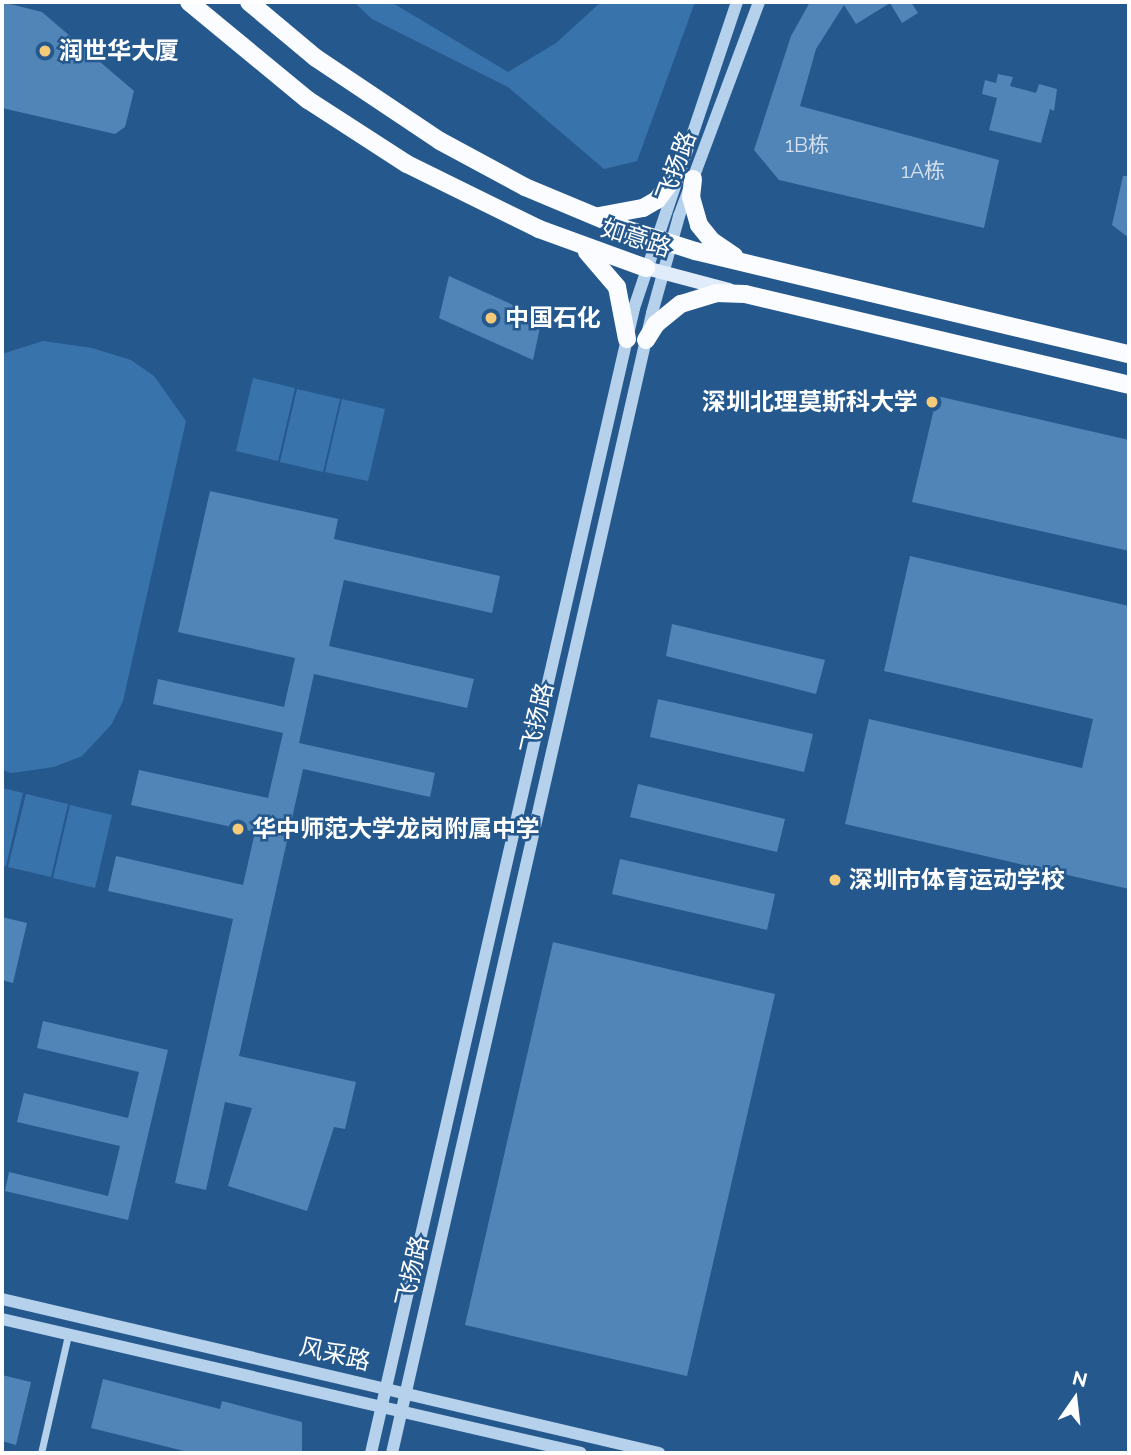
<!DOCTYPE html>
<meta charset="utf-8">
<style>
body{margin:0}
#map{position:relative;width:1131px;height:1455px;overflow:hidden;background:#25598e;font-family:Raleway,"Noto Sans SC",sans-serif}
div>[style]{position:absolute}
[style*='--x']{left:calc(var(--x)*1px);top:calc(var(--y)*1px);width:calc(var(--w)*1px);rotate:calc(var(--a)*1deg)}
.green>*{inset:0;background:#3973ab}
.building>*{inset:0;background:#5184b7}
.minor>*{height:7px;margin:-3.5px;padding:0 3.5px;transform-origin:3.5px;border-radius:3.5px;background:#b5d1eb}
.tertiary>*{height:12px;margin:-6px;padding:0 6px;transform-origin:6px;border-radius:6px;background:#b5d1eb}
.secondary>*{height:14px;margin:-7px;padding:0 7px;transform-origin:7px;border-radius:7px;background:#e0ecf9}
.primary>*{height:18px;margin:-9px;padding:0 9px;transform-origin:9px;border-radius:9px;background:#fafcff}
.dots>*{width:19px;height:19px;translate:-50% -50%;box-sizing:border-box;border:4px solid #25598e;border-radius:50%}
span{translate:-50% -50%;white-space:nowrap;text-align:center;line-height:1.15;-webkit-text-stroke:5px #25598e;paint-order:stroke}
.number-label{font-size:21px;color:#d4e0ed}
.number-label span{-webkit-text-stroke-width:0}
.poi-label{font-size:24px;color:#fff;font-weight:700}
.left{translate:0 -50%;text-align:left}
.right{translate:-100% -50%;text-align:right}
.street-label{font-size:24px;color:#fff}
.frame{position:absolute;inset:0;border:4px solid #fff;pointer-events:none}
.north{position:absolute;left:1040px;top:1364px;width:70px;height:70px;-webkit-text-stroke:5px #25598e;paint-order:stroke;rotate:14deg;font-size:19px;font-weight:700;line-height:28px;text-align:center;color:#fff}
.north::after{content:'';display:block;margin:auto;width:24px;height:32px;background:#fff;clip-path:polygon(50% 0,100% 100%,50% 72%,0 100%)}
</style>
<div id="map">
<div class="green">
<div style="clip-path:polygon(354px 2px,391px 2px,508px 72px,556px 43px,601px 2px,695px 2px,637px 161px,604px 169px,508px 87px,372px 19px)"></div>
<div style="clip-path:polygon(43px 341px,92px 348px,131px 360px,154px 376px,186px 421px,123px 701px,111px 725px,82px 756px,54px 767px,11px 773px,2px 770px,2px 354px)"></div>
<div style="clip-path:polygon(253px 378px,295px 388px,278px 461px,236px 451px)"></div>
<div style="clip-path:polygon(297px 389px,340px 399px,323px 472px,280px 462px)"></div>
<div style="clip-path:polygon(342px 399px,385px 409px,368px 481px,325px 472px)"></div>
<div style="clip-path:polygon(2px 788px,23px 793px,6px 866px,2px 865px)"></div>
<div style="clip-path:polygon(26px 794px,68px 804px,51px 877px,8px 867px)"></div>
<div style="clip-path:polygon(70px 805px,112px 815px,95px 888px,53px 878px)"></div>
</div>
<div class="building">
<div style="clip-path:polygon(2px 2px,42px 12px,134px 91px,125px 127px,115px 134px,2px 108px)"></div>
<div style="clip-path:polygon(810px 2px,911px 2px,918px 13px,902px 23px,890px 3px,856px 24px,844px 5px,816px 49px,800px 106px,999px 160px,984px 228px,779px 180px,754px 150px,791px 36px)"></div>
<div style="clip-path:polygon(998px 74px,1013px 77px,1010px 86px,1036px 93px,1039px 84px,1057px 89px,1054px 111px,1050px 109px,1041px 143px,989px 130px,997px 98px,982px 94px,985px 80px,996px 83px)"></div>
<div style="clip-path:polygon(1123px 176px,1129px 176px,1129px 238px,1112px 225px)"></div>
<div style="clip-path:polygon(449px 276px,542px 318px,533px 360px,439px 318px)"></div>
<div style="clip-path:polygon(937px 396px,1129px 440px,1129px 551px,912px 502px)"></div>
<div style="clip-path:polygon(210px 491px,338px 519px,334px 539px,500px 576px,492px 613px,344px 580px,329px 646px,474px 679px,467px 708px,314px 674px,299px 743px,435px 773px,430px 797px,303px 769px,239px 1056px,356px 1082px,345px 1129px,334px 1127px,307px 1211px,228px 1186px,252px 1108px,225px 1102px,206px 1190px,175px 1183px,233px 919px,108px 891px,116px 856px,243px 885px,255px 832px,131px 805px,139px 770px,268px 798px,283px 733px,153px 704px,158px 679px,284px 707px,295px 658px,178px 632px)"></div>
<div style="clip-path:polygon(910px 556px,1129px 606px,1129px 889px,845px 824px,869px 719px,1082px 768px,1093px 719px,884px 671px)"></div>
<div style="clip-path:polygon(672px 624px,825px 660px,816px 694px,666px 656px)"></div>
<div style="clip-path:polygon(658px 699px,813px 734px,804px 772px,650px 737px)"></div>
<div style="clip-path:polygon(638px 784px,785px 819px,777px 852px,630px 817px)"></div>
<div style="clip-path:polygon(620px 859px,775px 894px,767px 930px,612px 894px)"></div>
<div style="clip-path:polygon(2px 917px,27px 923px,13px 983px,2px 980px)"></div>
<div style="clip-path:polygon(553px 942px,775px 994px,687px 1376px,465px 1325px)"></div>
<div style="clip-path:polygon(43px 1021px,168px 1050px,128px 1220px,5px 1191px,9px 1172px,108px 1196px,120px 1146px,17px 1122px,24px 1093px,128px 1118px,139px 1072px,37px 1048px)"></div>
<div style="clip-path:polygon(2px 1375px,31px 1382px,16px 1445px,2px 1441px)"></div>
<div style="clip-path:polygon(103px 1379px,220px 1409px,222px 1401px,302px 1422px,302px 1453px,192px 1453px,91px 1428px)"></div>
</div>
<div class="minor">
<div style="--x:41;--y:1453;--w:121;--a:-77.1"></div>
</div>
<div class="tertiary">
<div style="--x:2;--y:1299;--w:675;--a:13.19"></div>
<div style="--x:2;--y:1319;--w:594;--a:13.03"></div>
<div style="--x:371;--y:1453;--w:1175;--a:-77.06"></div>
<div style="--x:634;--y:308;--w:323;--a:-71.4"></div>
<div style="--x:392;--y:1453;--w:1169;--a:-77.15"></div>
<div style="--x:652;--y:313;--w:101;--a:-74.4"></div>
<div style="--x:679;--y:216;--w:228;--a:-69.5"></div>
</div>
<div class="secondary">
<div style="--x:646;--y:268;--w:86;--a:14.8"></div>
</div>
<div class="primary">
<div style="--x:189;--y:2;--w:154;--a:39.5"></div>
<div style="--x:308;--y:100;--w:118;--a:32.9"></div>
<div style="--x:407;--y:164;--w:147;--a:26.2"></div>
<div style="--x:539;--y:229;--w:114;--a:20"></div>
<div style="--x:249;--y:2;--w:87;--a:39.9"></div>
<div style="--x:316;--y:58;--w:149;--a:33.8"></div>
<div style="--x:440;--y:141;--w:97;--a:28.4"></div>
<div style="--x:525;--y:187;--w:106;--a:22.7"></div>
<div style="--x:623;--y:228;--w:76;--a:17.7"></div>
<div style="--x:695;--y:251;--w:446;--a:13.4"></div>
<div style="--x:693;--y:179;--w:18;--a:96"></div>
<div style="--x:691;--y:197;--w:29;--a:74"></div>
<div style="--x:699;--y:225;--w:21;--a:51"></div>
<div style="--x:712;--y:241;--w:27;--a:34"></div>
<div style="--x:599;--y:216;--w:45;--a:-10.3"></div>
<div style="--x:643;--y:208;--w:16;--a:-30"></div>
<div style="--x:657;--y:200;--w:30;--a:-53"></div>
<div style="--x:587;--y:252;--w:46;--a:49.4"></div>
<div style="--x:617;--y:287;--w:53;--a:79.1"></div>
<div style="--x:646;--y:340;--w:19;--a:-58"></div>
<div style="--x:656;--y:324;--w:32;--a:-39"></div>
<div style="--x:681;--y:304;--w:37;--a:-17"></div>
<div style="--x:716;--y:293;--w:29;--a:2"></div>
<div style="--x:745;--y:294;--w:395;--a:13.3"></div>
</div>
<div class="dots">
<div style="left:45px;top:51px;background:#f5ca79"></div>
<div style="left:491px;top:318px;background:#f5ca79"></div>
<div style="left:932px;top:402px;background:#f5ca79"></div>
<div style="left:238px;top:829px;background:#f5ca79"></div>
<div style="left:835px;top:880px;background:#f5ca79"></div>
</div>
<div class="number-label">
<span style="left:807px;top:145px">1B栋</span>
<span style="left:923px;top:171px">1A栋</span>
</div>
<div class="poi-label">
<span class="left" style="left:59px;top:51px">润世华大厦</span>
<span class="left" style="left:505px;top:318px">中国石化</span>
<span class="right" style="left:918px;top:402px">深圳北理莫斯科大学</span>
<span class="left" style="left:252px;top:829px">华中师范大学龙岗附属中学</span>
<span class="left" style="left:849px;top:880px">深圳市体育运动学校</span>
</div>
<div class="street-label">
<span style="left:676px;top:166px;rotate:-70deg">飞扬路</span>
<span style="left:636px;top:238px;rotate:18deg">如意路</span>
<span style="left:537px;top:718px;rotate:-77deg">飞扬路</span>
<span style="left:412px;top:1271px;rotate:-77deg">飞扬路</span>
<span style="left:335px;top:1354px;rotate:13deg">风采路</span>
</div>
<div class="frame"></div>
<div class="north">N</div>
</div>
